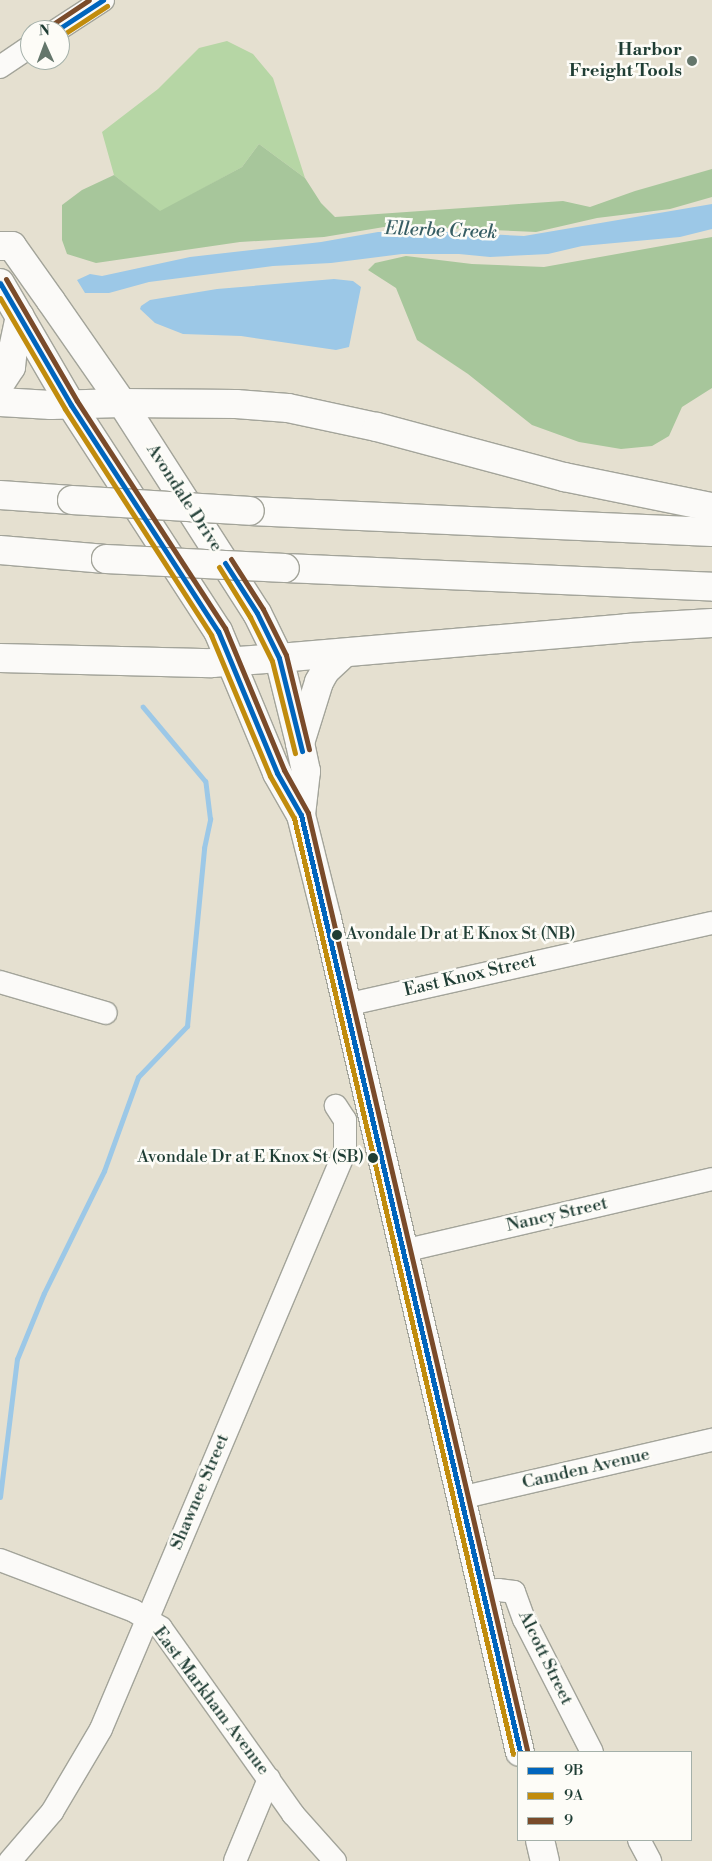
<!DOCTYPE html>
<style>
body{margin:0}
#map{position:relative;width:712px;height:1861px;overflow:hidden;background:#e5e0d0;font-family:"Libre Bodoni",serif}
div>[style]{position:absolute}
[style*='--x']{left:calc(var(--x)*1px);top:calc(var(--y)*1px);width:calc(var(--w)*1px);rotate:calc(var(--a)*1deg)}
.green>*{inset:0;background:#b6d6a5}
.forest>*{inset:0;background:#a7c69b}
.water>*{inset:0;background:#9cc8e7}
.stream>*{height:5px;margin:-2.5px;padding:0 2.5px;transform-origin:2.5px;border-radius:2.5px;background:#9cc8e7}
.roads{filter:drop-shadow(1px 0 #a3a49a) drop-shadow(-1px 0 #a3a49a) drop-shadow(0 1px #a3a49a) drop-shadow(0 -1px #a3a49a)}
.minor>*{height:22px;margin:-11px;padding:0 11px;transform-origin:11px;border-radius:11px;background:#fbfaf8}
.major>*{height:28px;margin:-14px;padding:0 14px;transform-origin:14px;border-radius:14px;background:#fbfaf8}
.highway>*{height:28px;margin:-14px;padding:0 14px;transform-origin:14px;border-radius:14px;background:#fbfaf8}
.bridges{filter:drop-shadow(1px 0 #a3a49a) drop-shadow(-1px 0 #a3a49a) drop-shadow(0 1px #a3a49a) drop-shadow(0 -1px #a3a49a)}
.highway-bridge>*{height:28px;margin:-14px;padding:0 14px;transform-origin:14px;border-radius:14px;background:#fbfaf8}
.bus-1>*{height:5px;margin:-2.5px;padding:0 2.5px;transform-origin:2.5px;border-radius:2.5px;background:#0065bd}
.bus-2>*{height:5px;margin:-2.5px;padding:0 2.5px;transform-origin:2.5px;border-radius:2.5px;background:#c18c0d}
.bus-3>*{height:5px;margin:-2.5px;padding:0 2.5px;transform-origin:2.5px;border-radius:2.5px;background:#7a4b2a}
.dots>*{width:14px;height:14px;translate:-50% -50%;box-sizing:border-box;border:2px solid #fdfcf7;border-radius:50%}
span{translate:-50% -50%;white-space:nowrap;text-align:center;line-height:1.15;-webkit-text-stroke:5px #fdfcf7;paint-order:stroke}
.bus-label{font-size:17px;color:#1f3d34}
.left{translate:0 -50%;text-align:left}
.right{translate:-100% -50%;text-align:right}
.poi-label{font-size:18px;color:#1f3d34;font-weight:700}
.street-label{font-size:18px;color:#1f3d34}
.water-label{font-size:19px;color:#365d63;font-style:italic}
.legend{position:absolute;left:517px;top:1751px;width:175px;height:90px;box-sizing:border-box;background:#fdfcf7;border:1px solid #a4b0a9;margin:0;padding:6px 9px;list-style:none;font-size:15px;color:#1f3d34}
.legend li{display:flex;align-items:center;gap:10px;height:25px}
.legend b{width:25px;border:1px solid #a4b0a9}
.north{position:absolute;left:20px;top:20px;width:50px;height:50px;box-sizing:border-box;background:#fdfcf7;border:1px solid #a4b0a9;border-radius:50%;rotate:358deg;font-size:14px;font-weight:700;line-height:20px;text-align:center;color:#1f3d34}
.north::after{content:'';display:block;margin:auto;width:18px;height:22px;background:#64766b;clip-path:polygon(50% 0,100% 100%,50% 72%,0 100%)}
</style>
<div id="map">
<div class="green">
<div style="clip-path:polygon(227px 41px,253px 54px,273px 78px,305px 178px,259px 144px,242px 167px,160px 212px,114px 175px,102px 132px,158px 89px,199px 48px)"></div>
</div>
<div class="forest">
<div style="clip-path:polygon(259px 144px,305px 178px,321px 203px,335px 217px,563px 201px,590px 207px,635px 191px,712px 169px,712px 197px,670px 209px,597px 218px,536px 232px,422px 227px,384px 227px,324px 237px,240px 242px,96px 263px,67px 254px,62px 240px,62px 205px,82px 190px,114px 175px,160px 211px,242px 167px)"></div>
<div style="clip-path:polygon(712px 237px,712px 388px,682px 407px,669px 436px,652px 446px,621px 449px,579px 442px,532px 425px,468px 374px,417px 340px,396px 288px,368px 270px,375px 263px,406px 256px,472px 264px,544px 267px)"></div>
</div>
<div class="water">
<div style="clip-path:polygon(712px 204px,712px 229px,680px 237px,582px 246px,548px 254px,490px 257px,459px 254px,402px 254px,331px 263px,273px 266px,149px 282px,109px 293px,85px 293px,77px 280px,90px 274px,102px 276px,190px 257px,321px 242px,378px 232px,429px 231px,524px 236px)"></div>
<div style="clip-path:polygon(334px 279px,353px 281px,361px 287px,349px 347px,336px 350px,241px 336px,183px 334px,155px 323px,140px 309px,141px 306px,150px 300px,217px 289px)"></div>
</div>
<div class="stream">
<div style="--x:0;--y:1497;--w:139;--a:-83"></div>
<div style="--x:17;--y:1359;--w:71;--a:-67.8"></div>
<div style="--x:44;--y:1293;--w:136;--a:-63.8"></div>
<div style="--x:104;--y:1171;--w:100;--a:-70.1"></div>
<div style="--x:138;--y:1077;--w:71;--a:-46.1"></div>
<div style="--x:187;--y:1026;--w:179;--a:-84.5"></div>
<div style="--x:204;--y:848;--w:30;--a:-78"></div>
<div style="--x:210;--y:819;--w:38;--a:-97"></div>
<div style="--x:205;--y:781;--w:97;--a:-130"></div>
</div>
<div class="roads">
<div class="minor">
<div style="--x:57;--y:30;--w:55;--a:-33.1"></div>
<div style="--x:0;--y:67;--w:36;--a:-34"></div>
<div style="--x:0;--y:982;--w:110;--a:16.3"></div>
<div style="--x:345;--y:1005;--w:376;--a:-12.6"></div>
<div style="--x:403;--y:1251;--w:317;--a:-13.1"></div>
<div style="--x:460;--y:1498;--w:259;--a:-13"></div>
<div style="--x:0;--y:1560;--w:143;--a:20.8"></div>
<div style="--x:134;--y:1611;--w:32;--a:32"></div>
<div style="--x:161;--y:1628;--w:228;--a:54.6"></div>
<div style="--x:293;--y:1814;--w:63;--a:48.2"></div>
<div style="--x:482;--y:1592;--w:16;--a:-7"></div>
<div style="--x:498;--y:1590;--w:16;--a:7"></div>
<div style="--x:514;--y:1592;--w:29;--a:70"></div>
<div style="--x:524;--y:1619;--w:149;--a:62.9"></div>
<div style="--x:639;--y:1840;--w:24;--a:62"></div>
<div style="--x:10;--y:1861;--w:65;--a:-49.4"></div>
<div style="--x:52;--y:1812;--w:96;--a:-59.4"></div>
<div style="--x:101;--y:1729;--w:627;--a:-67.11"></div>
<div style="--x:345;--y:1151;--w:31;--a:-90"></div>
<div style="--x:345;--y:1120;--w:17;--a:-123"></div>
<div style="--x:235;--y:1861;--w:89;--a:-67.5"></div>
</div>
<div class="major">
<div style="--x:0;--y:246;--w:12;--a:0"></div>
<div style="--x:12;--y:246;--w:67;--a:54.7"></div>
<div style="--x:51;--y:301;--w:124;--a:55.2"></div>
<div style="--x:122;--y:403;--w:250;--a:57.3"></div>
<div style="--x:257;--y:613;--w:50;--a:63.9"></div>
<div style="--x:279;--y:658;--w:88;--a:76.1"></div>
<div style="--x:300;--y:743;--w:29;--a:78"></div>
<div style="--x:306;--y:771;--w:44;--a:96.5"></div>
<div style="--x:0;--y:283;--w:141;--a:59.8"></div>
<div style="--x:71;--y:405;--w:270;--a:57"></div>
<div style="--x:218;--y:631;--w:154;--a:67.4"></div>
<div style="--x:277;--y:773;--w:48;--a:60.3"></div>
<div style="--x:301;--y:815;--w:107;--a:76"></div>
<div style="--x:327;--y:919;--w:855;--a:76.96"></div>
<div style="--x:0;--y:384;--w:20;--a:-57"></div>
<div style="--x:11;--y:367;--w:18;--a:-84"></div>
<div style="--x:13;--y:349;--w:33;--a:-78"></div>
<div style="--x:0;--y:402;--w:51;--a:3.4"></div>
<div style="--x:51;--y:405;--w:71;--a:-1.6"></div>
<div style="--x:0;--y:658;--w:212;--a:1.4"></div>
<div style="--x:212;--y:663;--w:67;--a:-4.3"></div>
<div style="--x:540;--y:1840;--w:22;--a:77"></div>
</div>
<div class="highway">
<div style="--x:122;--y:403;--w:114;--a:0.5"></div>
<div style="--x:236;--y:404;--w:52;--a:4.4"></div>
<div style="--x:288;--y:408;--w:91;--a:12.1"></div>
<div style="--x:377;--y:427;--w:194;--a:15"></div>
<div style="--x:564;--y:477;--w:151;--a:11.5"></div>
<div style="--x:0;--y:495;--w:72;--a:4"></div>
<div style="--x:250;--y:511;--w:462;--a:2.6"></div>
<div style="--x:0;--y:550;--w:106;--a:4.9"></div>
<div style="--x:285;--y:568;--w:427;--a:2.5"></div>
<div style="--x:279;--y:658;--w:349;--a:-4.9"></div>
<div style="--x:627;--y:628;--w:85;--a:-3.4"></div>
<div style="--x:300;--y:743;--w:64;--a:-72.7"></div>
<div style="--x:319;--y:682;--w:13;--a:-61"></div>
<div style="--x:325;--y:671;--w:25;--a:-43"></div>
</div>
</div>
<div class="bridges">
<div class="highway-bridge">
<div style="--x:72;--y:500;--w:178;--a:3.5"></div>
<div style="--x:106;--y:559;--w:179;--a:2.9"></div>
</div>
</div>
<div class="bus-1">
<div style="--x:57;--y:30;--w:55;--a:-33.1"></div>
<div style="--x:0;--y:283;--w:141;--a:59.8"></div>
<div style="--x:71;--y:405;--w:270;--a:57"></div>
<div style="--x:218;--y:631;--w:154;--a:67.4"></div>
<div style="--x:277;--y:773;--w:48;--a:60.3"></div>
<div style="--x:301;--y:815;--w:962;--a:76.84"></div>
<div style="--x:225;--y:563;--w:59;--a:57.4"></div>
<div style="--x:257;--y:613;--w:50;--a:63.9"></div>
<div style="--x:279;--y:658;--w:96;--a:76.1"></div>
</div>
<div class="bus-2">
<div style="--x:61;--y:36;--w:55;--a:-33.1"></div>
<div style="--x:0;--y:298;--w:129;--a:59.6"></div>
<div style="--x:65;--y:409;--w:269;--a:57.1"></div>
<div style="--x:211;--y:635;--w:153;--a:67.3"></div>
<div style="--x:270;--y:776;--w:48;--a:60.3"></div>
<div style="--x:294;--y:818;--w:961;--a:76.83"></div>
<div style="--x:219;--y:567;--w:59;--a:58.2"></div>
<div style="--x:250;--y:617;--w:49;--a:63.4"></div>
<div style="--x:272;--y:661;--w:95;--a:76"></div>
</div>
<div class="bus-3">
<div style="--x:53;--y:24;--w:43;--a:-33.7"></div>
<div style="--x:6;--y:279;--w:141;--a:59.8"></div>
<div style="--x:77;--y:401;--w:271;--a:56.9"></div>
<div style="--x:225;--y:628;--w:154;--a:67.4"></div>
<div style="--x:284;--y:770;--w:49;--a:60.8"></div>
<div style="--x:308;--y:813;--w:962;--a:76.84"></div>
<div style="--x:231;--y:559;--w:59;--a:57.4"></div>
<div style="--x:263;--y:609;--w:51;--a:63.4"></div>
<div style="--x:286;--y:655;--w:97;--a:76.3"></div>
</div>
<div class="dots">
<div style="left:692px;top:61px;background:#64766b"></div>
<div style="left:337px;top:935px;background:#1f3d34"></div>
<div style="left:373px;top:1158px;background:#1f3d34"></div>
</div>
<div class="bus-label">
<span class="left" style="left:346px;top:935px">Avondale Dr at E Knox St (NB)</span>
<span class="right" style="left:364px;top:1158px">Avondale Dr at E Knox St (SB)</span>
</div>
<div class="poi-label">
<span class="right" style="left:682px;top:61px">Harbor<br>Freight Tools</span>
</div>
<div class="street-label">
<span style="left:184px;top:498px;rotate:57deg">Avondale Drive</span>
<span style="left:470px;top:976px;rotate:-13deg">East Knox Street</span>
<span style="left:557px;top:1215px;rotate:-13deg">Nancy Street</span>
<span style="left:586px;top:1469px;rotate:-13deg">Camden Avenue</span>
<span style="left:200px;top:1492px;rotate:-67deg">Shawnee Street</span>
<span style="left:545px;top:1658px;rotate:64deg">Alcott Street</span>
<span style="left:211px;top:1701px;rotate:53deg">East Markham Avenue</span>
</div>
<div class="water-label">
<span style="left:441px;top:231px;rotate:2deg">Ellerbe Creek</span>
</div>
<ul class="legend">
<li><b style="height:6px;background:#0065bd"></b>9B</li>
<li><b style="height:6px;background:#c18c0d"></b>9A</li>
<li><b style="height:6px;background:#7a4b2a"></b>9</li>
</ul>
<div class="north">N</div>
</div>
